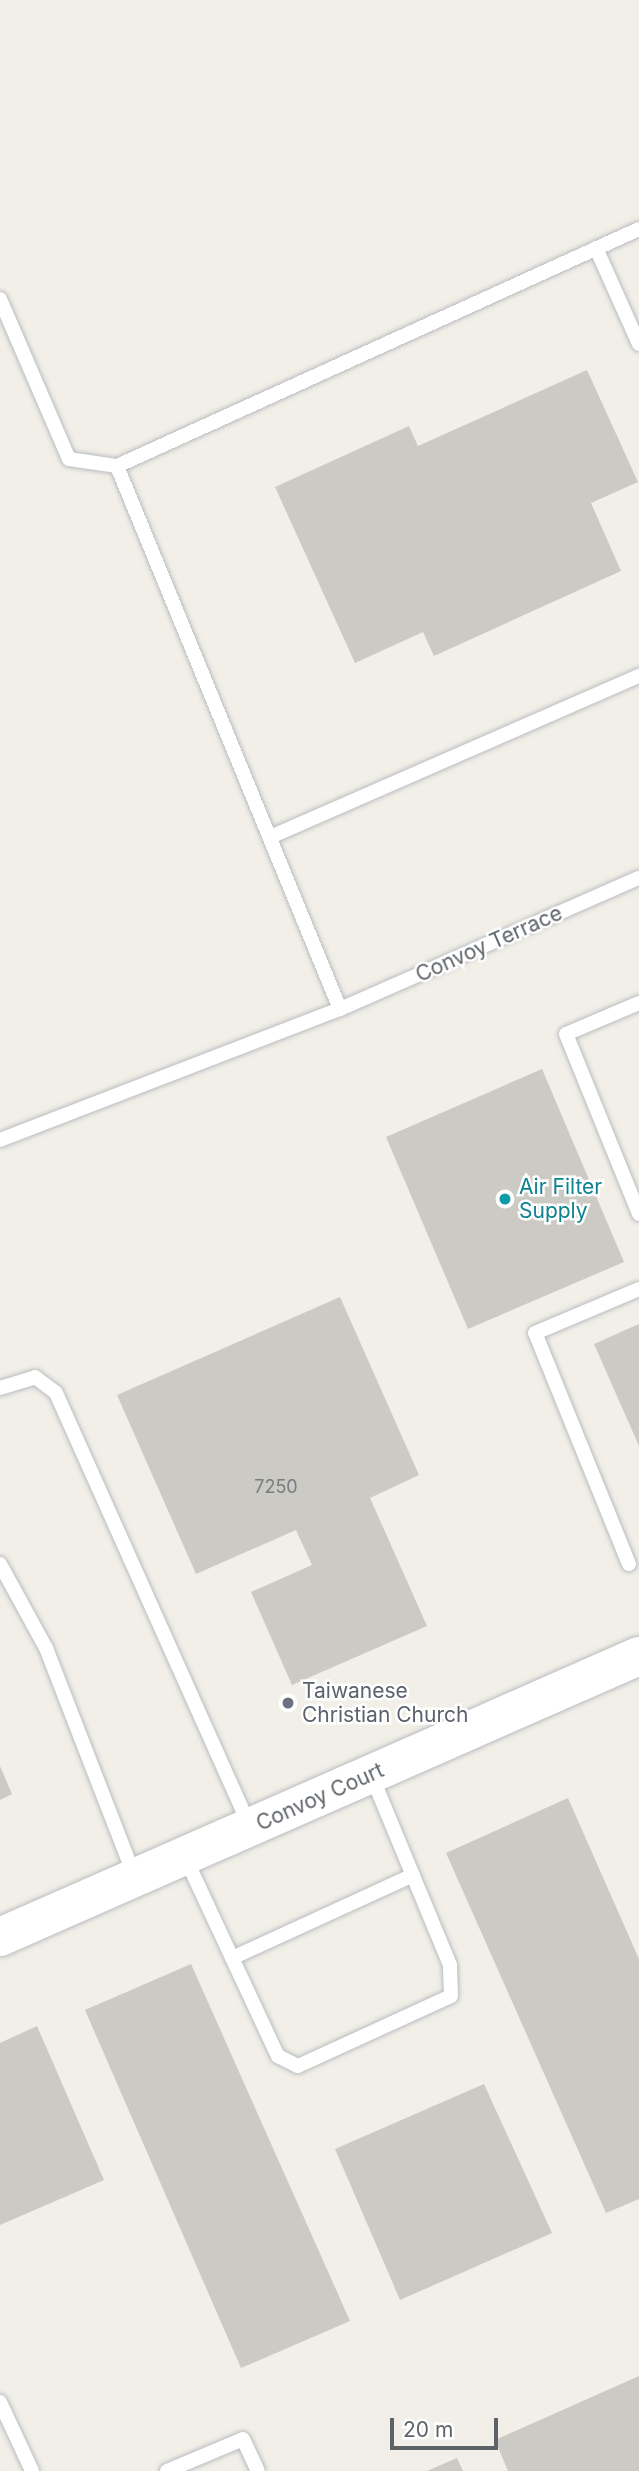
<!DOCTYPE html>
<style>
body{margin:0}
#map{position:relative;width:639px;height:2471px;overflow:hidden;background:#f1efe7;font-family:Inter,sans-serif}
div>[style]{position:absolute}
.building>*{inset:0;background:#cccac4}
.roads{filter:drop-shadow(0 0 2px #b9bdc1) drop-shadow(0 0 2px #b9bdc1)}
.lane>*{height:14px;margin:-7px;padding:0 7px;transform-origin:7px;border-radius:7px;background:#fff}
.secondary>*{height:38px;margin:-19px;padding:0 19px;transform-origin:19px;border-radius:19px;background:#fff}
.dots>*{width:19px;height:19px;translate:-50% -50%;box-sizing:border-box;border:4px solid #fff;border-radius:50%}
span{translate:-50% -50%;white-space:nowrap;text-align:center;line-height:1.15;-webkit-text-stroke:5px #fff;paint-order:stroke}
.number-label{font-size:18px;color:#7a7d7f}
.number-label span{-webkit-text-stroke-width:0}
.street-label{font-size:21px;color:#5e6368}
.culture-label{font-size:21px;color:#0d838f}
.left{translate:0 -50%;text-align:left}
.worship-label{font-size:21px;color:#5b616d}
.scale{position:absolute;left:390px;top:2418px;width:108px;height:32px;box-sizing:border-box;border:4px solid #5e6368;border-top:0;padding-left:9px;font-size:21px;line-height:24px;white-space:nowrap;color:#5e6368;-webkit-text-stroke:5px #fff;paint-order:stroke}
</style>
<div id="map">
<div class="building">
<div style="clip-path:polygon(587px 370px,638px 482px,591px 503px,621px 571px,434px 656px,423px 632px,355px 663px,275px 487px,409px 426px,418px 446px)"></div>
<div style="clip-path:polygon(542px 1069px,624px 1262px,468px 1329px,386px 1137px)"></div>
<div style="clip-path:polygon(340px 1297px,419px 1475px,370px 1498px,427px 1626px,292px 1685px,251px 1592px,312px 1565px,296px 1530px,196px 1574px,117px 1395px)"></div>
<div style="clip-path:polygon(639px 1324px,639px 1446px,594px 1344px)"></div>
<div style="clip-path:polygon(0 1766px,12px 1794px,0 1800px)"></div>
<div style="clip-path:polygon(568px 1798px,639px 1959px,639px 2199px,606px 2213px,446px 1853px)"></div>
<div style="clip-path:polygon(191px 1964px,350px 2321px,241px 2368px,85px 2010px)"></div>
<div style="clip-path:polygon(37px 2026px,104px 2180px,0 2225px,0 2043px)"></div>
<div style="clip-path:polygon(484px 2084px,552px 2233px,400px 2300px,335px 2149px)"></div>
<div style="clip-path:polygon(639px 2376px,639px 2471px,508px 2471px,495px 2440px)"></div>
<div style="clip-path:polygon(457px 2458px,463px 2471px,427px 2471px)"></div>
</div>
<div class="roads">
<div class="lane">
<div style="left:596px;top:248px;width:105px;rotate:65.9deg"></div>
<div style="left:0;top:299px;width:174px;rotate:66.7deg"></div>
<div style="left:69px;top:459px;width:49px;rotate:8.3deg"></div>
<div style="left:270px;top:837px;width:403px;rotate:-23.6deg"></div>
<div style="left:639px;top:1003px;width:79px;rotate:157deg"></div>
<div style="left:566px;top:1034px;width:194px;rotate:67.9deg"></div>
<div style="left:340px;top:1009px;width:587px;rotate:-112.33deg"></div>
<div style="left:117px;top:466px;width:573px;rotate:-24.42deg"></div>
<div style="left:0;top:1140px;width:364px;rotate:-21.1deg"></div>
<div style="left:340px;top:1009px;width:326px;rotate:-23.7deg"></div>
<div style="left:0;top:1388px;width:37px;rotate:-17deg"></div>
<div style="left:35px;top:1377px;width:26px;rotate:37deg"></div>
<div style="left:56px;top:1393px;width:474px;rotate:65.9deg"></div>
<div style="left:0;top:1564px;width:96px;rotate:61.3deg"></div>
<div style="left:46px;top:1648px;width:247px;rotate:68.8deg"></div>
<div style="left:629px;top:1564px;width:249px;rotate:-112.1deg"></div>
<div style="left:535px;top:1333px;width:113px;rotate:-22.9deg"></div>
<div style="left:185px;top:1857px;width:220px;rotate:65deg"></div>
<div style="left:278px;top:2056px;width:22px;rotate:27deg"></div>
<div style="left:298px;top:2066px;width:168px;rotate:-24.6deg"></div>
<div style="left:451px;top:1996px;width:31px;rotate:-92deg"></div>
<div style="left:450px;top:1965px;width:207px;rotate:-112.5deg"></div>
<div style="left:232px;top:1958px;width:199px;rotate:-24.6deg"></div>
<div style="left:0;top:2402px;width:76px;rotate:65.1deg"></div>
<div style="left:167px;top:2471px;width:82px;rotate:-22.8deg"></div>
<div style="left:243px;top:2439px;width:35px;rotate:65deg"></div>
</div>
<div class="secondary">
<div style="left:0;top:1937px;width:698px;rotate:-23.74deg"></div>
</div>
</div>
<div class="dots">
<div style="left:505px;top:1199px;background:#0f9aa8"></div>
<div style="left:288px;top:1703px;background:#6b7280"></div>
</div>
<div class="number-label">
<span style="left:276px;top:1487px">7250</span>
</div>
<div class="street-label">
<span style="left:489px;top:944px;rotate:-24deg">Convoy Terrace</span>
<span style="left:320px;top:1797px;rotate:-24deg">Convoy Court</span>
</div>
<div class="culture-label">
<span class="left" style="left:519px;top:1199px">Air Filter<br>Supply</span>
</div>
<div class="worship-label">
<span class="left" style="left:302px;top:1703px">Taiwanese<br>Christian Church</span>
</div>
<div class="scale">20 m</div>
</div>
